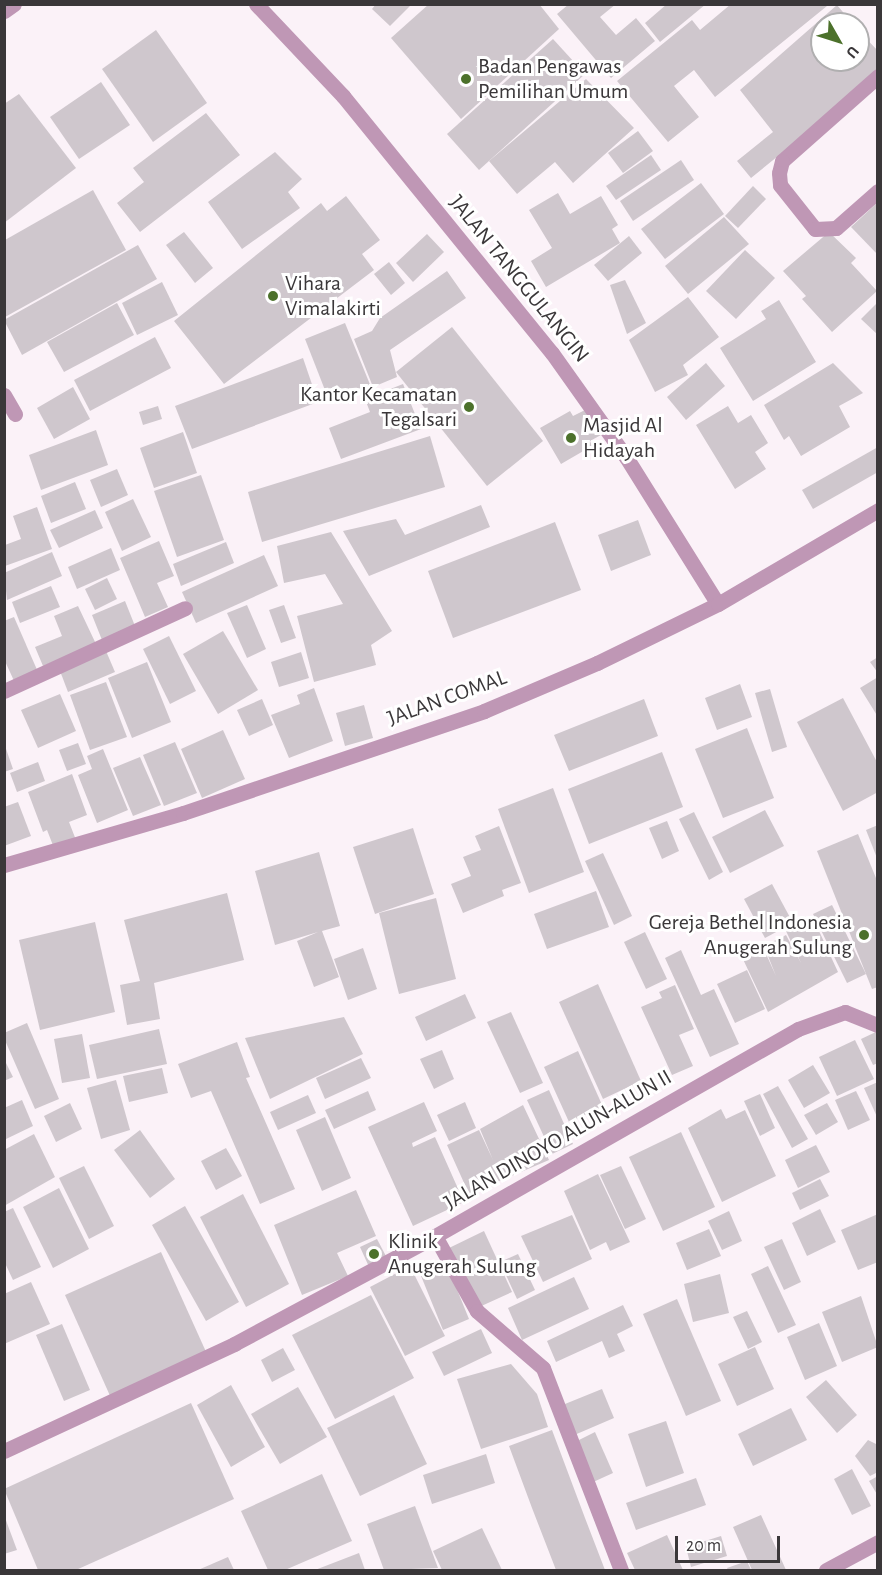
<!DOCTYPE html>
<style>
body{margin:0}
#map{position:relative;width:882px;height:1575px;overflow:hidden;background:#fbf2f8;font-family:"Alegreya Sans",sans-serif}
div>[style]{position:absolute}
.building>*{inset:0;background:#cfc7cd}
.minor>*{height:15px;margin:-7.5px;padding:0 7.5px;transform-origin:7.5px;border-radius:7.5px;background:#bf97b5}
.dots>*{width:16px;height:16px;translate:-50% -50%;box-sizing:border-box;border:3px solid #fff;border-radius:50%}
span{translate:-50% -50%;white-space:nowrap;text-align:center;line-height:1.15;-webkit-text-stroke:6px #fff;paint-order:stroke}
.poi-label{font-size:22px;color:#3a3739}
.left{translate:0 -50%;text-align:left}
.right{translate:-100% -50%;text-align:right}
.street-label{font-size:22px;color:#3a3739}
.frame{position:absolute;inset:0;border:6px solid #3a3739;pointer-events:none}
.north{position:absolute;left:810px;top:12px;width:60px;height:60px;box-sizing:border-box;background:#fff;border:2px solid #b0afb0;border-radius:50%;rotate:129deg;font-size:16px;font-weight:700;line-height:24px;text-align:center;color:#3a3739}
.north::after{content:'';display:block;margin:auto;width:21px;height:27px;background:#4c712b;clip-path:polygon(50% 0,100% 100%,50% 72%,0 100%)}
.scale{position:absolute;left:675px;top:1536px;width:105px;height:27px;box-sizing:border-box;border:3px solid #3a3739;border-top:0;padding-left:8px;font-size:18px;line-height:21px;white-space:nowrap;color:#3a3739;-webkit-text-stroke:4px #fff;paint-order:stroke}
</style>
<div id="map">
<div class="building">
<div style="clip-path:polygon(376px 4px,412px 4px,390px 26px,372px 9px)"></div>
<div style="clip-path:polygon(429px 4px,539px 4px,559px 29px,461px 119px,391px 38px)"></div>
<div style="clip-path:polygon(569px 4px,616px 4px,600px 17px,616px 35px,636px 18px,655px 41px,611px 78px,557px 14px)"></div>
<div style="clip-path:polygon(667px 4px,706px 4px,660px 42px,645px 23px)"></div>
<div style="clip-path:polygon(731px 4px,827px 6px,715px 97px,694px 70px,674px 86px,699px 117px,668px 142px,617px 81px,692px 20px,700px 30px)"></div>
<div style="clip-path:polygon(837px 5px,853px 24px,822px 24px,822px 60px,858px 60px,858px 30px,878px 51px,878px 75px,751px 178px,737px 161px,773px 132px,740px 90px)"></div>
<div style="clip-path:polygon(156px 30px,207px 103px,153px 142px,102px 69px)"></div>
<div style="clip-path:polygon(553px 39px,585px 74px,479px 170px,447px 134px)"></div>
<div style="clip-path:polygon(586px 79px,634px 128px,573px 183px,555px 162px,517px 194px,489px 161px)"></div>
<div style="clip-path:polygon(101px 82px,130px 125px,79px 159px,50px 117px)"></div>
<div style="clip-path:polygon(19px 94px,76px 168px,4px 223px,4px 104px)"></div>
<div style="clip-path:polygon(206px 113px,240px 155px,140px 232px,117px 203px,144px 182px,133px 168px)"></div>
<div style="clip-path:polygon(638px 131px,653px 151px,623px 173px,608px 153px)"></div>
<div style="clip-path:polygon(275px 152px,302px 179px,288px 192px,300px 208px,242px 249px,208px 202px)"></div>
<div style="clip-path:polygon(651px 155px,661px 170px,616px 200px,606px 186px)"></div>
<div style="clip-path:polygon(681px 160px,694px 180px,633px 221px,620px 201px)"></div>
<div style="clip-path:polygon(701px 183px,724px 214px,665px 259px,641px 229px)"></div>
<div style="clip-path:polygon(753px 186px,766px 199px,738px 228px,725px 216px)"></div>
<div style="clip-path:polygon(93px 190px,126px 250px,5px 317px,5px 240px)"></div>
<div style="clip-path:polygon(558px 193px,570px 214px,601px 196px,618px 225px,612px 229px,620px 243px,546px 287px,531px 261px,552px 248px,529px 210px)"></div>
<div style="clip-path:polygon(346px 196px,380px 240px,362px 254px,374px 270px,224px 384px,174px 321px,321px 203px,327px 211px)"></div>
<div style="clip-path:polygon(878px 202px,878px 255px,851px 227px)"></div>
<div style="clip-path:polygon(724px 217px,749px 244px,688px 294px,665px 266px)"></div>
<div style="clip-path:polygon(184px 232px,213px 268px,195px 283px,166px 245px)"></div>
<div style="clip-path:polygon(829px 232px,856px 258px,851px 263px,877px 291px,832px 332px,802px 299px,806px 296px,783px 271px)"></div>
<div style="clip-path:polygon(427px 234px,444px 252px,413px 282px,396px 263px)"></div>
<div style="clip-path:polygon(629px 236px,642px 253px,608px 281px,594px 265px)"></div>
<div style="clip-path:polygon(138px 245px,157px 279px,22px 355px,4px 320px)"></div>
<div style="clip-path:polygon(745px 250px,775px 278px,736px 319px,706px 291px)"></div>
<div style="clip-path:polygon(389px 262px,405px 283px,391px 295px,374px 274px)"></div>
<div style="clip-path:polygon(447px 271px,466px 298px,390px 350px,397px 377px,373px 387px,354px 339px,372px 331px,380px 318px)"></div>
<div style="clip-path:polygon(625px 280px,646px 323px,627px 334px,610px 285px)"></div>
<div style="clip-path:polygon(162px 282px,178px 315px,137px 335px,122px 303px)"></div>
<div style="clip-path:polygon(688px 297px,719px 337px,683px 365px,688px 375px,655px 392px,629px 340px)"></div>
<div style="clip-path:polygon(779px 300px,816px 362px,753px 401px,720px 348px,766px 319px,761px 311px)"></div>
<div style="clip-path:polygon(878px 302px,878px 335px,861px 319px)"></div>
<div style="clip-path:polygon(117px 303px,134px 335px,64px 372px,47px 342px)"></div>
<div style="clip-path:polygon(345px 323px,371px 387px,330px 403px,305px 339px)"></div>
<div style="clip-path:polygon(452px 327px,543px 441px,487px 486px,396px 372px)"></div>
<div style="clip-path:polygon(155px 337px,171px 368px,90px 411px,74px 380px)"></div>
<div style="clip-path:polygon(303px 358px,318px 402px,192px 449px,175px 406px)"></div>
<div style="clip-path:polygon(706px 363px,725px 386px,686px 420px,667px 397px)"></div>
<div style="clip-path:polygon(833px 363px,863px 393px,839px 406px,850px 427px,801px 456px,789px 436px,784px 440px,764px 405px)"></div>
<div style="clip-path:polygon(403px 384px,421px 429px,341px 459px,329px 428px,370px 412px,365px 399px)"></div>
<div style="clip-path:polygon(73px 387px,90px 419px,54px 439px,37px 408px)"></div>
<div style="clip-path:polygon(158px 406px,162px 419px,143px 425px,139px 412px)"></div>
<div style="clip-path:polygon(728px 406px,738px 423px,751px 415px,768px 443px,755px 452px,766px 469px,735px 489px,696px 425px)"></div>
<div style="clip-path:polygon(587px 409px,601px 435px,590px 441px,592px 446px,561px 464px,540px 428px,570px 411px,573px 416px)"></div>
<div style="clip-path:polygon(96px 430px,108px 465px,41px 490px,29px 455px)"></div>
<div style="clip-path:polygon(183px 432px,197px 473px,154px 488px,140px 448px)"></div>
<div style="clip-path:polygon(430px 436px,445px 487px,262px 542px,248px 492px)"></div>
<div style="clip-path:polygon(878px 447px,878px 472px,813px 509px,802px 490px)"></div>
<div style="clip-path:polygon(117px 469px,128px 495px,101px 507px,90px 480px)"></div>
<div style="clip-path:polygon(201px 475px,224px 540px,177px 557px,154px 491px)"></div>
<div style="clip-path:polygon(75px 482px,86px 509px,51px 523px,41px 496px)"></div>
<div style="clip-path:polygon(133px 499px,151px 537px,122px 551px,105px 512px)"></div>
<div style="clip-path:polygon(481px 505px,490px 527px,369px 576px,343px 531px,396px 519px,405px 535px)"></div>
<div style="clip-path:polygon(37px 507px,52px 549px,5px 566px,5px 545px,21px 539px,13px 516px)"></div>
<div style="clip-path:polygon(95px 510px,103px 528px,59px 548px,50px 530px)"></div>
<div style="clip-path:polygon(638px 520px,651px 555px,611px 571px,598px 535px)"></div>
<div style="clip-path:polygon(555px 522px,581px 590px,453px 638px,428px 571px)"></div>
<div style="clip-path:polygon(331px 532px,392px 631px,371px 645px,376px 665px,314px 682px,297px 616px,343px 604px,325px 574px,284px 583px,277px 546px)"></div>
<div style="clip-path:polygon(159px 541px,174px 576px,157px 583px,168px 607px,145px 617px,120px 558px)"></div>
<div style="clip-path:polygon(226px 542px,234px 563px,181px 586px,173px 564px)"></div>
<div style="clip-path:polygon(111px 548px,120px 570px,77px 589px,68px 567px)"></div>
<div style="clip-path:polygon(52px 552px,62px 576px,7px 600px,4px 573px)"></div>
<div style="clip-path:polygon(264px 555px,278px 586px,196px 623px,182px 592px)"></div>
<div style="clip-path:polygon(107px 578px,117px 599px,95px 610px,85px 589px)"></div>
<div style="clip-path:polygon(51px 586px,60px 607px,20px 623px,12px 602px)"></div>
<div style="clip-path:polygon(125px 601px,135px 626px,102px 640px,92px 615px)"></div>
<div style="clip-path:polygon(247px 605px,266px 649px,247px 658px,227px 613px)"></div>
<div style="clip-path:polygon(284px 605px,296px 638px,281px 643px,269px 610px)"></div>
<div style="clip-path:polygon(78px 606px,96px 644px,43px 666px,35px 647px,62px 636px,54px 616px)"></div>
<div style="clip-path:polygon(14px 617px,38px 672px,15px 683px,4px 659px,4px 621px)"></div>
<div style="clip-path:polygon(223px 631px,258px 690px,218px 714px,183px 654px)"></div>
<div style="clip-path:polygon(169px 636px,196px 691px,170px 704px,143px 649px)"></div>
<div style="clip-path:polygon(106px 651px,115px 672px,68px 692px,60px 671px)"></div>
<div style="clip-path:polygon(301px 652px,309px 678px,279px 687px,271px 662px)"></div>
<div style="clip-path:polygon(878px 657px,878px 673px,870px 662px)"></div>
<div style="clip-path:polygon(147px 662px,171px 722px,132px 738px,108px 678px)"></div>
<div style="clip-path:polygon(878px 677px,878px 717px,860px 688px)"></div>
<div style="clip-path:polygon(106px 682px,127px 737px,90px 750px,70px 695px)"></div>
<div style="clip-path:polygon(740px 684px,752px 717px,717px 730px,705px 698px)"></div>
<div style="clip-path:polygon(314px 688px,333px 741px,289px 758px,271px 715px,300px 704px,297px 695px)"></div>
<div style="clip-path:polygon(770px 689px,787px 747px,772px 752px,755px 693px)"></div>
<div style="clip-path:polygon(60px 694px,76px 731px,38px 748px,21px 710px)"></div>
<div style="clip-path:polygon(843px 698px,878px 764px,878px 792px,843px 811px,797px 722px)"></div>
<div style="clip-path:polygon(262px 699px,273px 725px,249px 736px,237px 710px)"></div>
<div style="clip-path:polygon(644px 699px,658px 736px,569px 771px,554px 735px)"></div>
<div style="clip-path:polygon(364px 705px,373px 738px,345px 746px,336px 713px)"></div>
<div style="clip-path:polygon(747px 728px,774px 798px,723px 818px,695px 749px)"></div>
<div style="clip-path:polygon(223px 730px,245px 779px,202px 798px,181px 749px)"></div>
<div style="clip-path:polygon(175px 742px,197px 793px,164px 806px,143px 755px)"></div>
<div style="clip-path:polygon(4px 743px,13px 769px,4px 772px)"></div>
<div style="clip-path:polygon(78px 743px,86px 764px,67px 771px,59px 750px)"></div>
<div style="clip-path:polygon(103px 749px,128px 810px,97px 823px,78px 775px,92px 769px,87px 756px)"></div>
<div style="clip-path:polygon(662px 752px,683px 807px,589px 844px,568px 789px)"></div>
<div style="clip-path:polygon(140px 757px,161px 805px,133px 816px,113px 768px)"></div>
<div style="clip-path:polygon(38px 762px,45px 781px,17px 792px,10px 773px)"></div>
<div style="clip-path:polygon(72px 774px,87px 815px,69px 822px,76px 840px,54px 848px,47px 830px,43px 832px,28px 792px)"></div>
<div style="clip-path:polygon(553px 788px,584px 872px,529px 893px,498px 809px)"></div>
<div style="clip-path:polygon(18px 802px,31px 836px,4px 846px,4px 807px)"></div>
<div style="clip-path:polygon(765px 810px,784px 846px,730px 873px,712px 837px)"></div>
<div style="clip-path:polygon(694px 812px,723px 872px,709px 880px,679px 819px)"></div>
<div style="clip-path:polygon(667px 821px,679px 851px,662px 859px,649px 828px)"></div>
<div style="clip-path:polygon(878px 825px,878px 858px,877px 858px,866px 830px)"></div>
<div style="clip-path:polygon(499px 826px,521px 883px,502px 890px,504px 896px,463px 913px,451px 884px,471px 876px,463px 857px,481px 850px,475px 836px)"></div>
<div style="clip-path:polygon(413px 828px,434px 894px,375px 914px,353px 847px)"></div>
<div style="clip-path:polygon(858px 834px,878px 883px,878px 987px,872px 989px,817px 851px)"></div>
<div style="clip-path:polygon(319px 852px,340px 926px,322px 931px,339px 977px,314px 987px,297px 941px,318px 932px,275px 945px,255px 871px)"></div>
<div style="clip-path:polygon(603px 853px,632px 916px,614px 925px,585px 861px)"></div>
<div style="clip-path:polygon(772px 884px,793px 923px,765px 938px,744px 899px)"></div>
<div style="clip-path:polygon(596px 891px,609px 927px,547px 949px,534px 914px)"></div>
<div style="clip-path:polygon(227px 893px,244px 960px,154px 983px,160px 1019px,127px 1025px,120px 985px,140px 981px,124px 920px)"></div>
<div style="clip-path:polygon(436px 898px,456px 979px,399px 994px,379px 913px)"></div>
<div style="clip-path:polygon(832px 905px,866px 974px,847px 983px,813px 914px)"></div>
<div style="clip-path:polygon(813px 918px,838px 972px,768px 1012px,741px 955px,762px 945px,776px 976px,764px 946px,786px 935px,801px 963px,786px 931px)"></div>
<div style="clip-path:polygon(95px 922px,115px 1012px,40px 1030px,19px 940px)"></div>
<div style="clip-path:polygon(645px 932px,667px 979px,646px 989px,624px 942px)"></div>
<div style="clip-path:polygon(363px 948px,377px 989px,348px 1000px,334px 959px)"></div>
<div style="clip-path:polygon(681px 950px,701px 995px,714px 989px,739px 1044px,710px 1057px,665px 958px)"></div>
<div style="clip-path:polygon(747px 970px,765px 1009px,735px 1023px,717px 984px)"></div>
<div style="clip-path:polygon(598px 984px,641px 1081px,603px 1099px,559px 1002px)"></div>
<div style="clip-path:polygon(675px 985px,694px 1029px,679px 1035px,693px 1066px,672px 1075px,641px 1007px,662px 998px,659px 992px)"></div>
<div style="clip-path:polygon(465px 994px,476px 1018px,426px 1041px,415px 1017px)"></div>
<div style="clip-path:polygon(511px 1012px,543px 1083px,520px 1093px,487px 1022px)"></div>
<div style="clip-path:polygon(344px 1017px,363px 1054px,270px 1099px,245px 1038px)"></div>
<div style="clip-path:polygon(27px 1023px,59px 1099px,35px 1109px,4px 1038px,4px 1033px)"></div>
<div style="clip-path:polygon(159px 1029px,167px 1064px,97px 1079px,89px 1045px)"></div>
<div style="clip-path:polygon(878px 1031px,878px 1063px,873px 1065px,861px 1039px)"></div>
<div style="clip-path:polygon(82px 1034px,90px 1078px,62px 1083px,54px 1039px)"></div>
<div style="clip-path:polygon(855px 1040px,874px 1079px,837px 1096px,819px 1057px)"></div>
<div style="clip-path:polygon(237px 1042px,250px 1077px,246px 1078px,295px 1189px,260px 1204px,211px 1091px,191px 1098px,178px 1064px)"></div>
<div style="clip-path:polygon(442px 1050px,454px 1079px,434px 1089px,420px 1059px)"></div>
<div style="clip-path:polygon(578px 1051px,603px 1107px,569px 1122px,544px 1067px)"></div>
<div style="clip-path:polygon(361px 1058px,371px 1078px,325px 1099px,316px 1078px)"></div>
<div style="clip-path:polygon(4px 1059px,13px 1077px,4px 1081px)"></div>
<div style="clip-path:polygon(813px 1065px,830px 1093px,804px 1108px,788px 1080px)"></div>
<div style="clip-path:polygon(162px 1068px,168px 1093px,129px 1102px,123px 1076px)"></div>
<div style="clip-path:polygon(116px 1080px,130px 1130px,101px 1139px,87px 1088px)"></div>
<div style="clip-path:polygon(878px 1082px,878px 1119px,864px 1088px)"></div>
<div style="clip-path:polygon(778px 1086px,808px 1139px,792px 1148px,763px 1094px)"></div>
<div style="clip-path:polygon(549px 1090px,573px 1144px,552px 1154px,527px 1100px)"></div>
<div style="clip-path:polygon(368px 1091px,376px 1110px,334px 1129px,325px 1110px)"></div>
<div style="clip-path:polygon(856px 1091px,870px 1120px,848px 1130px,835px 1100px)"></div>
<div style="clip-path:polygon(760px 1094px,775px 1128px,760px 1136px,744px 1101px)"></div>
<div style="clip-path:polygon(308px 1095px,316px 1113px,278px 1130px,270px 1112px)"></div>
<div style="clip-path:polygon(22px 1100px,33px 1126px,4px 1140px,4px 1108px)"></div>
<div style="clip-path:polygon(424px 1102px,437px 1131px,412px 1143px,413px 1147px,435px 1137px,464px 1202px,413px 1226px,368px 1127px)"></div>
<div style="clip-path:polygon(465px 1102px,476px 1128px,449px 1141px,437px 1115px)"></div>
<div style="clip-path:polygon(70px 1103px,82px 1129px,56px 1142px,44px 1116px)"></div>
<div style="clip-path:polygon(827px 1103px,838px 1122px,816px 1135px,804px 1115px)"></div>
<div style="clip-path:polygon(523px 1105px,549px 1160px,469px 1194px,447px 1145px,479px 1130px,493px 1160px,480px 1129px)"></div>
<div style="clip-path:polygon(721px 1109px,726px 1119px,745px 1110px,776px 1176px,722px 1202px,688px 1128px)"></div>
<div style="clip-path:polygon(325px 1117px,351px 1178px,322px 1191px,296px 1130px)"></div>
<div style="clip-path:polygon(140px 1130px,175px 1179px,150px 1198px,114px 1150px)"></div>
<div style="clip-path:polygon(681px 1132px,715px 1207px,663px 1231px,629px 1157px)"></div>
<div style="clip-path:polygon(34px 1134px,55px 1177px,4px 1206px,4px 1150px)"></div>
<div style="clip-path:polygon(816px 1145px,830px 1172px,798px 1188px,785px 1160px)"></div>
<div style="clip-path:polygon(226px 1148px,242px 1176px,216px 1190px,201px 1161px)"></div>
<div style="clip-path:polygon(84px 1166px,114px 1226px,89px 1239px,59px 1178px)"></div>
<div style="clip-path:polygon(621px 1166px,646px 1219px,625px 1229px,600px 1175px)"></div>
<div style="clip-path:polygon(598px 1174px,630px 1242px,610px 1251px,606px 1242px,590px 1250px,564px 1191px)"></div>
<div style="clip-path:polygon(820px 1179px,829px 1196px,800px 1210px,792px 1193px)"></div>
<div style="clip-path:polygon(59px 1188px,89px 1249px,53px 1268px,23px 1207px)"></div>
<div style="clip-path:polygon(356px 1190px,376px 1236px,337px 1253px,348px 1276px,302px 1295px,274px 1225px)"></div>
<div style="clip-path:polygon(243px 1194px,289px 1284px,246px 1307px,200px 1217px)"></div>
<div style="clip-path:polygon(185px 1206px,239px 1302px,206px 1321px,152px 1225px)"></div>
<div style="clip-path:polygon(13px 1208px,41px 1267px,13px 1280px,4px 1261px,4px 1212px)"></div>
<div style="clip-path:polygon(820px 1209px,836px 1242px,807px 1256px,792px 1223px)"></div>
<div style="clip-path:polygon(729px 1211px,742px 1241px,722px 1250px,708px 1221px)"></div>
<div style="clip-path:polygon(878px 1214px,878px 1262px,858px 1270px,841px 1230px)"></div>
<div style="clip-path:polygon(572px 1215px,592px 1259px,543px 1282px,521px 1236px)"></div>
<div style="clip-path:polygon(709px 1229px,721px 1256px,687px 1270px,676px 1243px)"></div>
<div style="clip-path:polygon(484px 1231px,512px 1292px,477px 1308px,449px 1248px)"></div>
<div style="clip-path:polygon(377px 1239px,388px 1260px,370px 1269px,360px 1247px)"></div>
<div style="clip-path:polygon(782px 1239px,801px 1282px,784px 1290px,764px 1247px)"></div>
<div style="clip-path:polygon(161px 1252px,207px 1354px,111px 1398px,65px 1295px)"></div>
<div style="clip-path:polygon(518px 1254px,535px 1290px,517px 1299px,500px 1262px)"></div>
<div style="clip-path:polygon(445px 1260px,469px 1319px,443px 1330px,419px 1271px)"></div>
<div style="clip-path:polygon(410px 1266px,445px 1336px,405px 1356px,370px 1287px)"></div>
<div style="clip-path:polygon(768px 1266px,796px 1325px,778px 1333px,751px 1274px)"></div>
<div style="clip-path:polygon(720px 1274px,729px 1313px,693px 1322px,684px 1284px)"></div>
<div style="clip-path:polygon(574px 1277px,589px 1309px,522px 1340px,508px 1308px)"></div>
<div style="clip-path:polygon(31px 1282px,50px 1324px,4px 1344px,4px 1294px)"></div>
<div style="clip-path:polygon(371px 1295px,414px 1378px,335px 1419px,292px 1335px)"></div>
<div style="clip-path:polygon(861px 1296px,878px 1347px,842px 1362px,822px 1312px)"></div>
<div style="clip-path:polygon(677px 1299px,721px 1401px,686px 1416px,643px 1314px)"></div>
<div style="clip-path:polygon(623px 1305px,633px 1326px,617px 1334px,625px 1351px,609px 1358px,602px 1341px,556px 1362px,547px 1341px)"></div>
<div style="clip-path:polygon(747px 1311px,762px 1342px,748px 1349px,733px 1317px)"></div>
<div style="clip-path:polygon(819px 1323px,837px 1366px,805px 1380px,787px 1337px)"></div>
<div style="clip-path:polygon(62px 1324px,90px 1390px,64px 1401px,36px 1335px)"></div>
<div style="clip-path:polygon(481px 1329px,492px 1353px,444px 1376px,432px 1352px)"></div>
<div style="clip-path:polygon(755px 1347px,774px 1389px,737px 1406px,718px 1364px)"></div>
<div style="clip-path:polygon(283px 1348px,295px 1370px,272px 1382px,261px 1360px)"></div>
<div style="clip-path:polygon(511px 1364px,537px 1394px,548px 1427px,481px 1449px,457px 1379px)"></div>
<div style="clip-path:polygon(826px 1380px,857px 1415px,837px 1433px,806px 1397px)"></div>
<div style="clip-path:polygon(231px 1385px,265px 1447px,231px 1467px,197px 1405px)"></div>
<div style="clip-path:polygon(298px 1387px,327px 1437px,280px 1464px,251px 1414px)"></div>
<div style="clip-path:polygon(602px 1389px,614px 1418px,572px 1436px,560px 1406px)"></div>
<div style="clip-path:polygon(394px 1395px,427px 1464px,360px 1496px,327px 1428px)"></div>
<div style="clip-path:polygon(191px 1403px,234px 1499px,76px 1570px,38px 1570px,4px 1489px)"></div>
<div style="clip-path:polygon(791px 1408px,807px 1440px,753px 1466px,738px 1434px)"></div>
<div style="clip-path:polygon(666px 1421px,684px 1473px,646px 1487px,628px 1434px)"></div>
<div style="clip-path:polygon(552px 1430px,585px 1518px,605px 1570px,556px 1570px,532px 1508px,509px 1446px)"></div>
<div style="clip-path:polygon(595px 1432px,613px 1473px,591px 1483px,573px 1443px)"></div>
<div style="clip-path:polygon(868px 1440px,878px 1445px,878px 1472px,870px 1476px,855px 1456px)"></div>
<div style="clip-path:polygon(486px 1454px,495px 1483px,432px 1504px,423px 1475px)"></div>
<div style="clip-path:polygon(852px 1469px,871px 1506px,852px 1515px,834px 1479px)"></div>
<div style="clip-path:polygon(322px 1474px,352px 1541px,285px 1570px,268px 1570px,241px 1511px)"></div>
<div style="clip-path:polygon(878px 1476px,878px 1496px,869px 1481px)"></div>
<div style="clip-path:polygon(696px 1478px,706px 1505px,636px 1530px,626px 1503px)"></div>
<div style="clip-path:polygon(415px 1506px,438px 1568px,384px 1570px,367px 1524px)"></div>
<div style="clip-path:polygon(4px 1515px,17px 1550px,4px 1554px)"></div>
<div style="clip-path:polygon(761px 1515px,786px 1570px,752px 1570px,733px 1527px)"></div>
<div style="clip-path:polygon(482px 1528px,502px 1570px,442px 1570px,433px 1551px)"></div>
<div style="clip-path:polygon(667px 1535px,683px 1570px,635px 1570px,627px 1553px)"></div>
<div style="clip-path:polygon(721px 1536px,727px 1556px,691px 1567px,686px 1547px)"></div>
<div style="clip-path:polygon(359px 1553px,365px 1570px,315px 1570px)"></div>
<div style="clip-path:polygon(228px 1557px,234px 1570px,198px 1570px)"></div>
<div style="clip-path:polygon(747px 1561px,751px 1570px,728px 1570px,727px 1568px)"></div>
</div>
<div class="minor">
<div style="left:256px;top:4px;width:127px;rotate:46.6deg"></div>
<div style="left:343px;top:96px;width:331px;rotate:50.9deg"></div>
<div style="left:552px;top:353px;width:128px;rotate:54.6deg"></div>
<div style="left:626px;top:457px;width:173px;rotate:58deg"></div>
<div style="left:4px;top:11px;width:12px;rotate:-35deg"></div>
<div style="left:878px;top:76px;width:128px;rotate:138.5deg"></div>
<div style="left:782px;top:161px;width:12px;rotate:104deg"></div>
<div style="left:779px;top:173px;width:12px;rotate:85deg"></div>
<div style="left:780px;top:185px;width:56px;rotate:51.5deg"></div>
<div style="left:815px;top:229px;width:21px;rotate:-3deg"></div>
<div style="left:836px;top:228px;width:56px;rotate:-41.4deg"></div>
<div style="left:4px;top:395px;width:22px;rotate:60deg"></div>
<div style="left:4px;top:691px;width:199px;rotate:-24.6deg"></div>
<div style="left:4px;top:865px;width:186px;rotate:-16.2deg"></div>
<div style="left:183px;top:813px;width:318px;rotate:-18.7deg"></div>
<div style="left:484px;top:711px;width:123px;rotate:-23deg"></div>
<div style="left:597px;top:663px;width:135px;rotate:-26deg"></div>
<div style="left:718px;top:604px;width:186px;rotate:-30.4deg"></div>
<div style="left:435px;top:1236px;width:86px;rotate:60.8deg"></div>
<div style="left:477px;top:1311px;width:87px;rotate:40.8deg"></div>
<div style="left:543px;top:1368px;width:217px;rotate:68.9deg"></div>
<div style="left:4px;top:1451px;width:254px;rotate:-24.9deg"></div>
<div style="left:234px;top:1344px;width:228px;rotate:-28.2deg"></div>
<div style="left:435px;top:1236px;width:418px;rotate:-29.7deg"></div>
<div style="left:798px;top:1029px;width:50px;rotate:-19.9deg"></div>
<div style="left:845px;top:1012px;width:35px;rotate:22deg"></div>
<div style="left:826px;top:1570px;width:59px;rotate:-28.3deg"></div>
</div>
<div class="dots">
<div style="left:466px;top:79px;background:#4c712b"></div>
<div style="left:273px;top:296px;background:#4c712b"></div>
<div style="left:469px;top:407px;background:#4c712b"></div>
<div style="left:571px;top:438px;background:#4c712b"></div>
<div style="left:864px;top:935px;background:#4c712b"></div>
<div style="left:374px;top:1254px;background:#4c712b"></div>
</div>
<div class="poi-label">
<span class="left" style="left:478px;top:79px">Badan Pengawas<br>Pemilihan Umum</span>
<span class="left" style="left:285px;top:296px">Vihara<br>Vimalakirti</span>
<span class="right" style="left:457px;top:407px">Kantor Kecamatan<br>Tegalsari</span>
<span class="left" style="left:583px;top:438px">Masjid Al<br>Hidayah</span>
<span class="right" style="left:852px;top:935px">Gereja Bethel Indonesia<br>Anugerah Sulung</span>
<span class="left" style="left:388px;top:1254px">Klinik<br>Anugerah Sulung</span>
</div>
<div class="street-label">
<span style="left:519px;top:279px;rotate:51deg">JALAN TANGGULANGIN</span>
<span style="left:447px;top:698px;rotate:-20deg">JALAN COMAL</span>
<span style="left:558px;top:1140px;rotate:-30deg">JALAN DINOYO ALUN-ALUN II</span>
</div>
<div class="frame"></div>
<div class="north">U</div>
<div class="scale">20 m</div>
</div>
